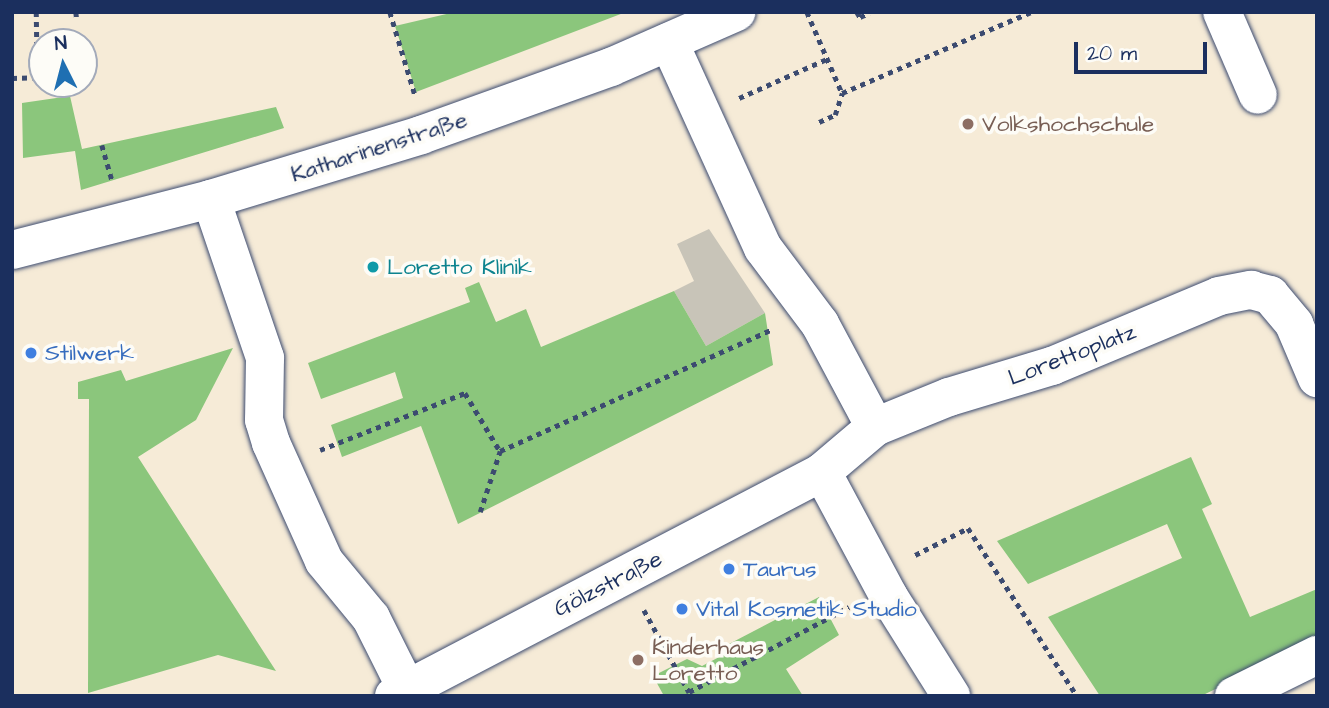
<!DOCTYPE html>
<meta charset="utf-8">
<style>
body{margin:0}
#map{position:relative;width:1329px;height:708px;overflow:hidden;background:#f6ebd7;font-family:"Architects Daughter",sans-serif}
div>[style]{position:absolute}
.industrial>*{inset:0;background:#c8c4b8}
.green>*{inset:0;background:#8bc67c}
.path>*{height:4.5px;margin-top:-2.25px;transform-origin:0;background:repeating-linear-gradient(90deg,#3c4b70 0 5px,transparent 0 10px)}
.roads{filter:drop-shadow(0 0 2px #3c4b70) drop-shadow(0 0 2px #3c4b70)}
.minor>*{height:38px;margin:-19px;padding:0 19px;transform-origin:19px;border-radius:19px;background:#fff}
.dots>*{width:19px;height:19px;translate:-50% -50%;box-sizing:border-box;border:4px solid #fdfcf7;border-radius:50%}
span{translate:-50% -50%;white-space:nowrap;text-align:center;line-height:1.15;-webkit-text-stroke:7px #fdfcf7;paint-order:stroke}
.education-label{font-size:23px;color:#785e54}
.left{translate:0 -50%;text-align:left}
.street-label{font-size:23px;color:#1b2f5e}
.culture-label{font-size:23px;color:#0d838f}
.shop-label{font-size:23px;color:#366cbe}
.frame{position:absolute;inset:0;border:14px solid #1b2f5e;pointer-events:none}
.north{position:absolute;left:28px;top:28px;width:70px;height:70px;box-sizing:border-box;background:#fdfcf7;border:2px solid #a3aaba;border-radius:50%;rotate:354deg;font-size:19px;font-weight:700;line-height:28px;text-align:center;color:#1b2f5e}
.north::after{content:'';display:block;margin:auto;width:24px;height:32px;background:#1f6fb2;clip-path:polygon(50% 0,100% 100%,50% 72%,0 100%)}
.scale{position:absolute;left:1074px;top:42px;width:133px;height:32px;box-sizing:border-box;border:4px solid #1b2f5e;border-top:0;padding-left:9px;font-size:21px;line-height:24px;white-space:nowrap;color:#1b2f5e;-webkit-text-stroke:5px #fdfcf7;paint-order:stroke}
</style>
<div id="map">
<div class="industrial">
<div style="clip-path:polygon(709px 229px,765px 313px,706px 346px,674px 291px,694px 281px,677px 244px)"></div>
</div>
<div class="green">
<div style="clip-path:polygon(455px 12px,626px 12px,416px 92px,395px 26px)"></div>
<div style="clip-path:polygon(70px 96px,82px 149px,276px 107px,284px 128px,81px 190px,75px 151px,23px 158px,22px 103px)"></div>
<div style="clip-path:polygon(479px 282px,496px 322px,526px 309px,541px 347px,674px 291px,706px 346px,765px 313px,773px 365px,458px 524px,421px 426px,342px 457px,331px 425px,403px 398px,395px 372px,321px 399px,308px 363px,470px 302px,465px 288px)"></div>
<div style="clip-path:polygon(233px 348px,196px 420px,138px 457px,276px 671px,218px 655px,88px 693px,89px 399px,78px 399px,78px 382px,121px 370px,126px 381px)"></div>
<div style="clip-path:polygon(1191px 457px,1212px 504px,1202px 509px,1250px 617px,1317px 589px,1317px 640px,1201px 696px,1100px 696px,1048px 617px,1182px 558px,1167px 524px,1028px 584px,997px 541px)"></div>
<div style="clip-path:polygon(819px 597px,839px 635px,786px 669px,803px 696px,664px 696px,653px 676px,687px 659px,702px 666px,725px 654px,729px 644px)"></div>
</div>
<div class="path">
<div style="left:76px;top:12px;width:8px;rotate:83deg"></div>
<div style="left:390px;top:12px;width:87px;rotate:73.2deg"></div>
<div style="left:807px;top:12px;width:88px;rotate:66.6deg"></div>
<div style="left:842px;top:93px;width:206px;rotate:-23.2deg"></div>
<div style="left:857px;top:12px;width:6px;rotate:59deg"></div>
<div style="left:860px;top:17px;width:10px;rotate:-24deg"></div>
<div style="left:12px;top:78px;width:25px;rotate:-2deg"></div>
<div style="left:37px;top:77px;width:65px;rotate:-90.9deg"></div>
<div style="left:739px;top:98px;width:96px;rotate:-23.9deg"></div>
<div style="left:819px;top:122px;width:17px;rotate:-24deg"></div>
<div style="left:835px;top:115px;width:23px;rotate:-72deg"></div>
<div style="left:102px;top:145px;width:37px;rotate:74deg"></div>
<div style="left:320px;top:450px;width:156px;rotate:-21.5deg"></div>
<div style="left:465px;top:393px;width:68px;rotate:58.9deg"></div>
<div style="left:500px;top:451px;width:297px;rotate:-24.1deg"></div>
<div style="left:480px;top:512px;width:64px;rotate:-71.8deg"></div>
<div style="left:915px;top:555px;width:59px;rotate:-27deg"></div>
<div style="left:968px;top:528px;width:200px;rotate:57deg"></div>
<div style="left:644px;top:610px;width:94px;rotate:61.2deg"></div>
<div style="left:689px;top:692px;width:181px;rotate:-28deg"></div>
</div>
<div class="roads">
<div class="minor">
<div style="left:1222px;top:12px;width:90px;rotate:66.6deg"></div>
<div style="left:669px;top:42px;width:226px;rotate:65.5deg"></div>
<div style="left:763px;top:248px;width:95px;rotate:53.1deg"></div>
<div style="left:820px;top:324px;width:117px;rotate:61.9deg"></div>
<div style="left:211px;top:199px;width:168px;rotate:71.2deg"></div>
<div style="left:265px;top:358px;width:62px;rotate:90.9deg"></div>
<div style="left:264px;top:420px;width:24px;rotate:73deg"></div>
<div style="left:271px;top:443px;width:129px;rotate:65.8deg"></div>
<div style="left:324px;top:561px;width:74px;rotate:50.5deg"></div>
<div style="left:371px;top:618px;width:87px;rotate:63.4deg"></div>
<div style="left:12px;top:250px;width:205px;rotate:-14.4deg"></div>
<div style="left:211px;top:199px;width:220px;rotate:-16.9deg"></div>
<div style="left:421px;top:135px;width:202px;rotate:-19.7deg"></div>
<div style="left:611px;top:67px;width:137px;rotate:-23.7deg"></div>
<div style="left:822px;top:472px;width:142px;rotate:61.8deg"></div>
<div style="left:889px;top:597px;width:117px;rotate:57.9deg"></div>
<div style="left:394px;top:696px;width:483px;rotate:-27.6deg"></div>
<div style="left:822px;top:472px;width:70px;rotate:-40.3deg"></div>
<div style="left:875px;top:427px;width:80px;rotate:-22.1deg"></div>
<div style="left:949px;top:397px;width:108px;rotate:-16.8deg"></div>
<div style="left:1052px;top:366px;width:181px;rotate:-22.7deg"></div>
<div style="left:1219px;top:296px;width:33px;rotate:-11deg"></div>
<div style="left:1251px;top:290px;width:20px;rotate:15deg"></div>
<div style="left:1270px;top:295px;width:38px;rotate:50deg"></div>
<div style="left:1294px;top:324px;width:59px;rotate:66.9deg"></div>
<div style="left:1234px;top:696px;width:93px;rotate:-26.3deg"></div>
</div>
</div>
<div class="dots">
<div style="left:968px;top:124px;background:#8d6e63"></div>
<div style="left:373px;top:267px;background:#0f9aa8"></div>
<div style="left:31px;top:353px;background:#3f7fe0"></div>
<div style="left:729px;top:569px;background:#3f7fe0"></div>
<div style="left:682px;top:609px;background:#3f7fe0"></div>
<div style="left:638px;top:660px;background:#8d6e63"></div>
</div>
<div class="education-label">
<span class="left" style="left:982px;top:124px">Volkshochschule</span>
<span class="left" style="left:652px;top:660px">Kinderhaus<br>Loretto</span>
</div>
<div class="street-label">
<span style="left:379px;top:147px;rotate:-18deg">Katharinenstraße</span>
<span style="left:1072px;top:355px;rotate:-21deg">Lorettoplatz</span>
<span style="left:608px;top:584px;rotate:-27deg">Gölzstraße</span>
</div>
<div class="culture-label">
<span class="left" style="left:387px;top:267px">Loretto Klinik</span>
</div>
<div class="shop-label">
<span class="left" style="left:45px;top:353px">Stilwerk</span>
<span class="left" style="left:743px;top:569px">Taurus</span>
<span class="left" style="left:696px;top:609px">Vital Kosmetik Studio</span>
</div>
<div class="frame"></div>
<div class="north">N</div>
<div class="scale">20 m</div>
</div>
